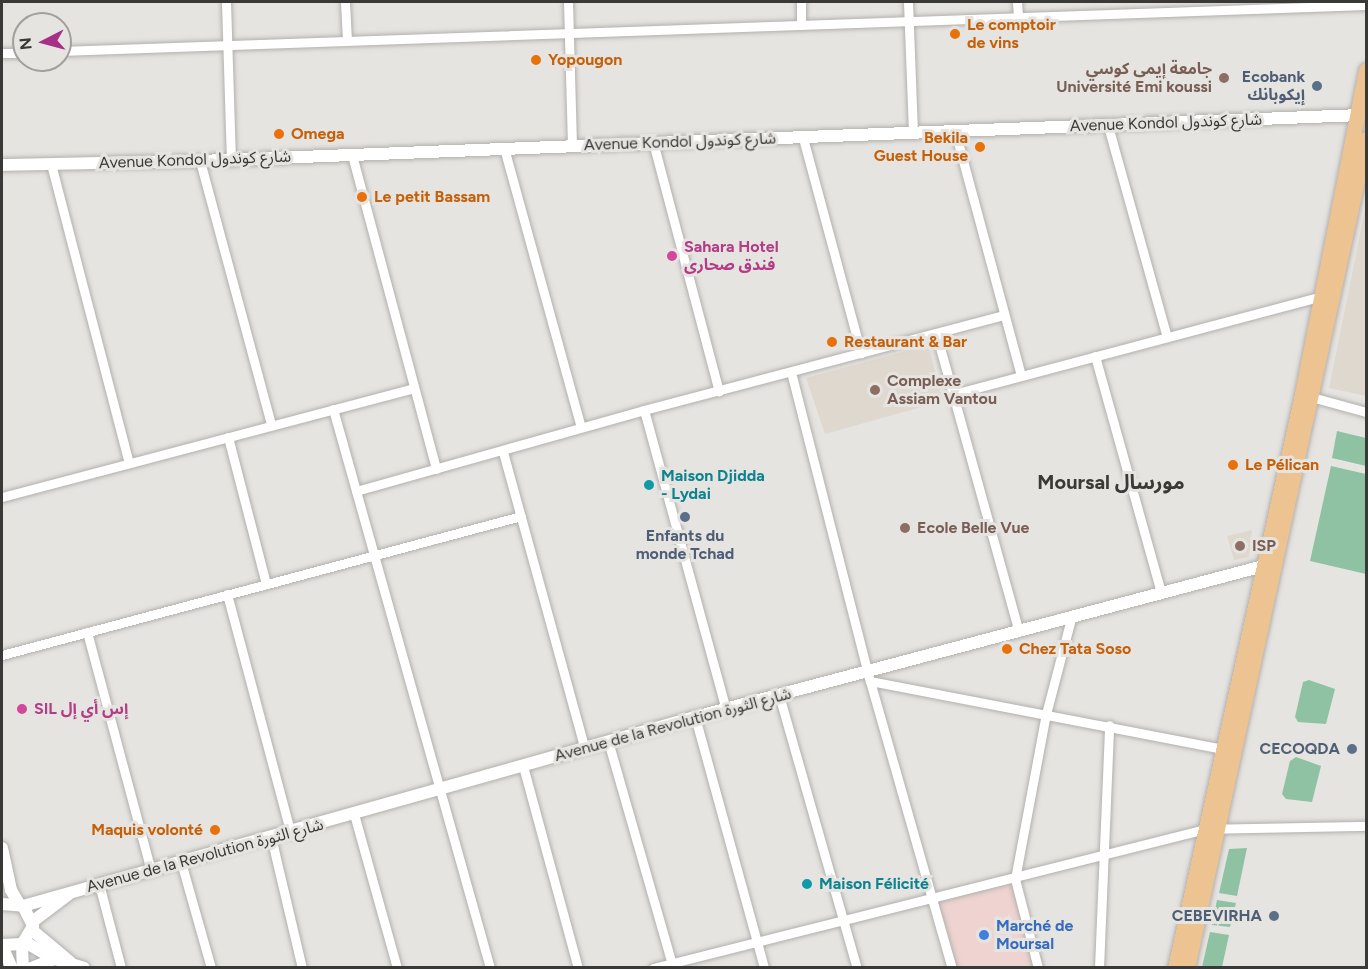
<!DOCTYPE html>
<meta charset="utf-8">
<style>
body{margin:0}
#map{position:relative;width:1368px;height:969px;overflow:hidden;background:#e6e4e1;font-family:Figtree,"Noto Sans Arabic",sans-serif}
div>[style]{position:absolute}
.commercial>*{inset:0;background:#eed3d0}
.built>*{inset:0;background:#ded8cf}
.green>*{inset:0;background:#8fc2a3}
.roads{filter:drop-shadow(0 0 2px #b2b0ad) drop-shadow(0 0 2px #b2b0ad)}
.minor>*{height:9px;margin:-4.5px;padding:0 4.5px;transform-origin:4.5px;border-radius:4.5px;background:#fff}
.tertiary>*{height:12px;margin:-6px;padding:0 6px;transform-origin:6px;border-radius:6px;background:#fff}
.primary>*{height:15px;margin:-7.5px;padding:0 7.5px;transform-origin:7.5px;border-radius:7.5px;background:#eec392}
.dots>*{width:16px;height:16px;translate:-50% -50%;box-sizing:border-box;border:3px solid #e6e4e1;border-radius:50%}
span{translate:-50% -50%;white-space:nowrap;text-align:center;line-height:1.15;-webkit-text-stroke:6px #e6e4e1;paint-order:stroke}
.food-label{font-size:16px;color:#c56008;font-weight:700}
.left{translate:0 -50%;text-align:left}
.right{translate:-100% -50%;text-align:right}
.education-label{font-size:16px;color:#785e54;font-weight:700}
.service-label{font-size:16px;color:#4e5e75;font-weight:700}
.street-label{font-size:16px;color:#393937}
.hotel-label{font-size:16px;color:#b23c85;font-weight:700}
.culture-label{font-size:16px;color:#0d838f;font-weight:700}
.shop-label{font-size:16px;color:#366cbe;font-weight:700}
.quarter-label{font-size:20px;color:#393937;font-weight:700}
.frame{position:absolute;inset:0;border:3px solid #393937;pointer-events:none}
.north{position:absolute;left:12px;top:12px;width:60px;height:60px;box-sizing:border-box;background:#e6e4e1;border:2px solid #a1a09d;border-radius:50%;rotate:264deg;font-size:16px;font-weight:700;line-height:24px;text-align:center;color:#393937}
.north::after{content:'';display:block;margin:auto;width:21px;height:27px;background:#a63088;clip-path:polygon(50% 0,100% 100%,50% 72%,0 100%)}
</style>
<div id="map">
<div class="commercial">
<div style="clip-path:polygon(1016px 884px,1039px 967px,948px 967px,930px 902px)"></div>
</div>
<div class="built">
<div style="clip-path:polygon(1366px 205px,1366px 396px,1329px 388px)"></div>
<div style="clip-path:polygon(928px 345px,943px 401px,825px 434px,806px 378px)"></div>
<div style="clip-path:polygon(1252px 530px,1249px 557px,1234px 560px,1227px 536px)"></div>
</div>
<div class="green">
<div style="clip-path:polygon(1337px 431px,1366px 438px,1366px 466px,1332px 458px)"></div>
<div style="clip-path:polygon(1331px 466px,1366px 474px,1366px 574px,1310px 561px)"></div>
<div style="clip-path:polygon(1309px 680px,1335px 689px,1326px 724px,1298px 722px,1295px 717px,1303px 682px)"></div>
<div style="clip-path:polygon(1296px 757px,1321px 766px,1312px 802px,1286px 799px,1282px 794px,1290px 761px)"></div>
<div style="clip-path:polygon(1247px 848px,1237px 896px,1219px 893px,1229px 849px)"></div>
<div style="clip-path:polygon(1217px 900px,1236px 903px,1230px 927px,1212px 925px)"></div>
<div style="clip-path:polygon(1210px 932px,1229px 935px,1222px 967px,1202px 967px)"></div>
</div>
<div class="roads">
<div class="minor">
<div style="left:226px;top:2px;width:158px;rotate:88.2deg"></div>
<div style="left:345px;top:2px;width:39px;rotate:87deg"></div>
<div style="left:568px;top:2px;width:144px;rotate:88.4deg"></div>
<div style="left:801px;top:2px;width:23px;rotate:90deg"></div>
<div style="left:908px;top:2px;width:130px;rotate:87.8deg"></div>
<div style="left:1017px;top:2px;width:16px;rotate:86deg"></div>
<div style="left:60px;top:51px;width:1307px;rotate:-2.02deg"></div>
<div style="left:2px;top:53px;width:22px"></div>
<div style="left:1108px;top:126px;width:219px;rotate:74.4deg"></div>
<div style="left:955px;top:131px;width:253px;rotate:74.9deg"></div>
<div style="left:803px;top:138px;width:223px;rotate:74.9deg"></div>
<div style="left:653px;top:142px;width:258px;rotate:75.2deg"></div>
<div style="left:504px;top:148px;width:289px;rotate:74.6deg"></div>
<div style="left:352px;top:155px;width:325px;rotate:75deg"></div>
<div style="left:200px;top:161px;width:272px;rotate:74.9deg"></div>
<div style="left:51px;top:164px;width:309px;rotate:75.4deg"></div>
<div style="left:936px;top:333px;width:310px;rotate:74.5deg"></div>
<div style="left:1095px;top:356px;width:246px;rotate:74.4deg"></div>
<div style="left:791px;top:372px;width:319px;rotate:75.7deg"></div>
<div style="left:870px;top:681px;width:298px;rotate:74.1deg"></div>
<div style="left:954px;top:394px;width:381px;rotate:-14.9deg"></div>
<div style="left:1308px;top:396px;width:60px;rotate:15.4deg"></div>
<div style="left:333px;top:409px;width:581px;rotate:74.31deg"></div>
<div style="left:644px;top:410px;width:310px;rotate:74.7deg"></div>
<div style="left:228px;top:437px;width:152px;rotate:75.5deg"></div>
<div style="left:503px;top:452px;width:308px;rotate:74.6deg"></div>
<div style="left:356px;top:491px;width:299px;rotate:-15.7deg"></div>
<div style="left:644px;top:410px;width:371px;rotate:-14.8deg"></div>
<div style="left:2px;top:497px;width:426px;rotate:-14.8deg"></div>
<div style="left:227px;top:594px;width:248px;rotate:75.1deg"></div>
<div style="left:87px;top:632px;width:247px;rotate:75deg"></div>
<div style="left:2px;top:655px;width:537px;rotate:-14.99deg"></div>
<div style="left:870px;top:681px;width:359px;rotate:10.9deg"></div>
<div style="left:779px;top:695px;width:284px;rotate:74.1deg"></div>
<div style="left:695px;top:717px;width:260px;rotate:74.6deg"></div>
<div style="left:608px;top:741px;width:235px;rotate:74deg"></div>
<div style="left:523px;top:766px;width:209px;rotate:74.8deg"></div>
<div style="left:354px;top:814px;width:160px;rotate:74.4deg"></div>
<div style="left:271px;top:837px;width:135px;rotate:76.7deg"></div>
<div style="left:181px;top:862px;width:110px;rotate:74.2deg"></div>
<div style="left:99px;top:884px;width:87px;rotate:75.3deg"></div>
<div style="left:653px;top:968px;width:569px;rotate:-14.13deg"></div>
<div style="left:1205px;top:829px;width:161px;rotate:-1.1deg"></div>
<div style="left:1038px;top:968px;width:92px;rotate:-104.5deg"></div>
<div style="left:1015px;top:879px;width:168px;rotate:-79.4deg"></div>
<div style="left:1046px;top:714px;width:98px;rotate:-75.3deg"></div>
<div style="left:1099px;top:968px;width:243px;rotate:-87.6deg"></div>
</div>
<div class="tertiary">
<div style="left:2px;top:165px;width:198px;rotate:-1.2deg"></div>
<div style="left:200px;top:161px;width:1160px;rotate:-2.27deg"></div>
<div style="left:2px;top:848px;width:43px;rotate:77.9deg"></div>
<div style="left:11px;top:890px;width:16px;rotate:60deg"></div>
<div style="left:2px;top:904px;width:21px;rotate:5deg"></div>
<div style="left:23px;top:906px;width:22px;rotate:63deg"></div>
<div style="left:33px;top:926px;width:21px;rotate:121deg"></div>
<div style="left:22px;top:944px;width:20px;rotate:177deg"></div>
<div style="left:23px;top:906px;width:698px;rotate:-15.71deg"></div>
<div style="left:695px;top:717px;width:596px;rotate:-14.88deg"></div>
<div style="left:32px;top:922px;width:46px;rotate:-37.1deg"></div>
<div style="left:32px;top:930px;width:50px;rotate:40.1deg"></div>
<div style="left:25px;top:942px;width:34px;rotate:30deg"></div>
<div style="left:55px;top:959px;width:30px;rotate:17deg"></div>
<div style="left:22px;top:944px;width:24px;rotate:88deg"></div>
<div style="left:2px;top:946px;width:24px;rotate:66deg"></div>
<div style="left:31px;top:968px;width:26px;rotate:-21deg"></div>
</div>
<div class="primary">
<div style="left:1175px;top:968px;width:588px;rotate:-77.52deg"></div>
<div style="left:1302px;top:394px;width:330px;rotate:-78.8deg"></div>
<div style="left:1187px;top:968px;width:848px;rotate:-77.82deg"></div>
</div>
</div>
<div class="dots">
<div style="left:955px;top:34px;background:#e8710a"></div>
<div style="left:536px;top:60px;background:#e8710a"></div>
<div style="left:1224px;top:78px;background:#8d6e63"></div>
<div style="left:1317px;top:86px;background:#5c6f8a"></div>
<div style="left:279px;top:134px;background:#e8710a"></div>
<div style="left:980px;top:147px;background:#e8710a"></div>
<div style="left:362px;top:197px;background:#e8710a"></div>
<div style="left:672px;top:256px;background:#d1479c"></div>
<div style="left:832px;top:342px;background:#e8710a"></div>
<div style="left:875px;top:390px;background:#8d6e63"></div>
<div style="left:1233px;top:465px;background:#e8710a"></div>
<div style="left:649px;top:485px;background:#0f9aa8"></div>
<div style="left:685px;top:517px;background:#5c6f8a"></div>
<div style="left:905px;top:528px;background:#8d6e63"></div>
<div style="left:1240px;top:546px;background:#8d6e63"></div>
<div style="left:1007px;top:649px;background:#e8710a"></div>
<div style="left:22px;top:709px;background:#d1479c"></div>
<div style="left:1352px;top:749px;background:#5c6f8a"></div>
<div style="left:215px;top:830px;background:#e8710a"></div>
<div style="left:807px;top:884px;background:#0f9aa8"></div>
<div style="left:1274px;top:916px;background:#5c6f8a"></div>
<div style="left:984px;top:935px;background:#3f7fe0"></div>
</div>
<div class="food-label">
<span class="left" style="left:967px;top:34px">Le comptoir<br>de vins</span>
<span class="left" style="left:548px;top:60px">Yopougon</span>
<span class="left" style="left:291px;top:134px">Omega</span>
<span class="right" style="left:968px;top:147px">Bekila<br>Guest House</span>
<span class="left" style="left:374px;top:197px">Le petit Bassam</span>
<span class="left" style="left:844px;top:342px">Restaurant &amp; Bar</span>
<span class="left" style="left:1245px;top:465px">Le Pélican</span>
<span class="left" style="left:1019px;top:649px">Chez Tata Soso</span>
<span class="right" style="left:203px;top:830px">Maquis volonté</span>
</div>
<div class="education-label">
<span class="right" style="left:1212px;top:78px">جامعة إيمي كوسي<br>Université Emi koussi</span>
<span class="left" style="left:887px;top:390px">Complexe<br>Assiam Vantou</span>
<span class="left" style="left:917px;top:528px">Ecole Belle Vue</span>
<span class="left" style="left:1252px;top:546px">ISP</span>
</div>
<div class="service-label">
<span class="right" style="left:1305px;top:86px">Ecobank<br>إيكوبانك</span>
<span style="left:685px;top:545px">Enfants du<br>monde Tchad</span>
<span class="right" style="left:1340px;top:749px">CECOQDA</span>
<span class="right" style="left:1262px;top:916px">CEBEVIRHA</span>
</div>
<div class="street-label">
<span style="left:1166px;top:123px;rotate:-2deg">Avenue Kondol شارع كوندول</span>
<span style="left:680px;top:142px;rotate:-2deg">Avenue Kondol شارع كوندول</span>
<span style="left:195px;top:160px;rotate:-2deg">Avenue Kondol شارع كوندول</span>
<span style="left:673px;top:725px;rotate:-15deg">Avenue de la Revolution شارع الثورة</span>
<span style="left:205px;top:856px;rotate:-15deg">Avenue de la Revolution شارع الثورة</span>
</div>
<div class="hotel-label">
<span class="left" style="left:684px;top:256px">Sahara Hotel<br>فندق صحارى</span>
<span class="left" style="left:34px;top:709px">SIL إس أي إل</span>
</div>
<div class="culture-label">
<span class="left" style="left:661px;top:485px">Maison Djidda<br>- Lydai</span>
<span class="left" style="left:819px;top:884px">Maison Félicité</span>
</div>
<div class="shop-label">
<span class="left" style="left:996px;top:935px">Marché de<br>Moursal</span>
</div>
<div class="quarter-label">
<span style="left:1111px;top:482px">Moursal مورسال</span>
</div>
<div class="frame"></div>
<div class="north">N</div>
</div>
